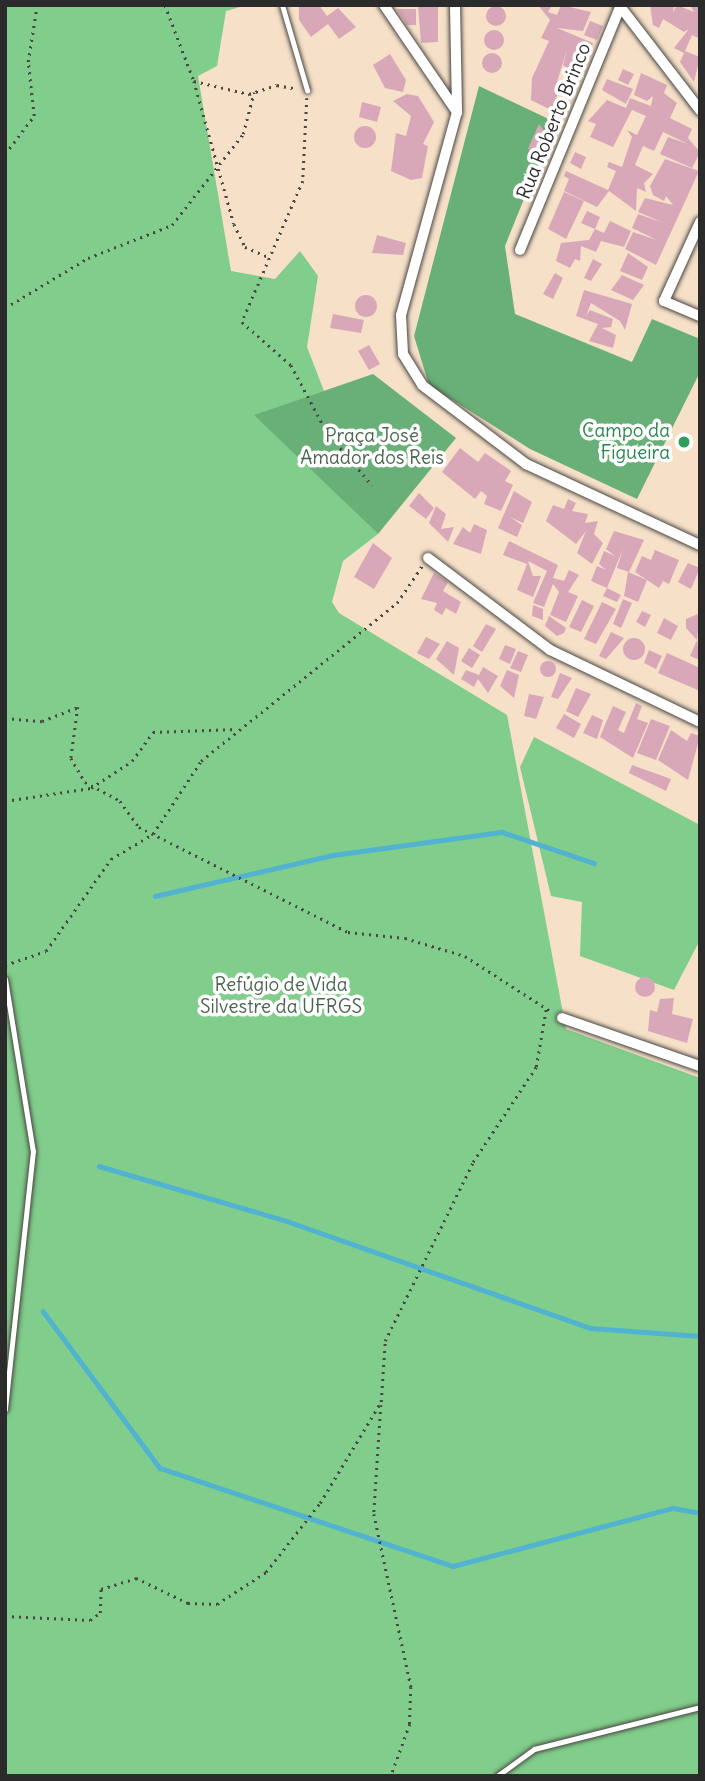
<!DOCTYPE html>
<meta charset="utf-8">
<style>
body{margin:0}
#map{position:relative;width:705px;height:1781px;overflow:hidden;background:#f6e0c8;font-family:Delius,sans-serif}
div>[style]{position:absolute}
.green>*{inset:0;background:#81cd8b}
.forest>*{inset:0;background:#68b077}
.stream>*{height:4.5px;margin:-2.25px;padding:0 2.25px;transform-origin:2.25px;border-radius:2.25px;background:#51b3d0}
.building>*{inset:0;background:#d8a8b9}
.round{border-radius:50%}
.path>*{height:2.5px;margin-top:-1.25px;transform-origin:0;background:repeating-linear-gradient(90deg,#494643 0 2px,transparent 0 7px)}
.roads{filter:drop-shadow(0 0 2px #494643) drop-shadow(0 0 2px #494643)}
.lane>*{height:5px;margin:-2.5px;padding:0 2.5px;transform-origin:2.5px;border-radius:2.5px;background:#fff}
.street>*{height:10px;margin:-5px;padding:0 5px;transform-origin:5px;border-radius:5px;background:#fff}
.dots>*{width:19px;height:19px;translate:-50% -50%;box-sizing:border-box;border:4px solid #fff;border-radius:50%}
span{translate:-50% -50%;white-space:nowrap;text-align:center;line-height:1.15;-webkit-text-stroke:7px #fff;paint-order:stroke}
.street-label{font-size:19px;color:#2b2b2b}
.leisure-label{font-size:19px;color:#27864d}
.right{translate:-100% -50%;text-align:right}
.park-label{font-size:19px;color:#49644d}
.frame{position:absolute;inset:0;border:7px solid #2b2b2b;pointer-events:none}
</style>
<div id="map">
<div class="green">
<div style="clip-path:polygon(5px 5px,247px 5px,226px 11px,217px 66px,198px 76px,231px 271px,275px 279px,300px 251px,318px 276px,307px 347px,324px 391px,255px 415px,378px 534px,343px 561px,332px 602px,339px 613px,507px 715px,566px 1029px,700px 1078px,700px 1776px,5px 1776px)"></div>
<div style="clip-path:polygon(534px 737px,700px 825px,700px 940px,674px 990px,580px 956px,582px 902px,551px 896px,520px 767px)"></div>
</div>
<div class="forest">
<div style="clip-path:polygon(479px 86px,555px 122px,505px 246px,515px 314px,632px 362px,652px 319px,700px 339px,700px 372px,637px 499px,530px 449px,429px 385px,414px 336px)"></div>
<div style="clip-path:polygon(373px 374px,456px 438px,378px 534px,254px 415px)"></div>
</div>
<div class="stream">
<div style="left:155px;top:896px;width:183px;rotate:-13deg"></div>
<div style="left:333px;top:855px;width:171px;rotate:-7.8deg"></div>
<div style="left:502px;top:832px;width:97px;rotate:18.6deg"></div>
<div style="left:99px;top:1166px;width:193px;rotate:16.3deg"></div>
<div style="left:284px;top:1220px;width:324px;rotate:19.4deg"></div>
<div style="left:590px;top:1328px;width:110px;rotate:4.2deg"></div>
<div style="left:43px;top:1311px;width:196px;rotate:53.3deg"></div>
<div style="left:160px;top:1468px;width:309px;rotate:18.5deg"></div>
<div style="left:453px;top:1566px;width:228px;rotate:-14.8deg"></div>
<div style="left:673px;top:1508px;width:27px;rotate:10deg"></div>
</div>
<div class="building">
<div style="clip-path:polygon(299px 5px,319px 5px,327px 16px,338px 8px,356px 27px,339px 39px,328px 24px,311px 37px,299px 20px)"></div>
<div style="clip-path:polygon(418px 5px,438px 5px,438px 42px,421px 43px)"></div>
<div style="clip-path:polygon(538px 5px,552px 5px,548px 12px,557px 15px,561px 5px,591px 12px,583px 31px,557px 28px,593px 43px,580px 78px,563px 65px,567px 49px,555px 89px,559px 91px,551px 110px,531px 100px,532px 78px,549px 41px,541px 38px,550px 20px)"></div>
<div style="clip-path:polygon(650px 5px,674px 5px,673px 12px,677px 5px,694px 12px,690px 5px,700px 5px,700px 39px,692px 35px,685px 51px,700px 57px,694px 82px,680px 62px,684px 53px,674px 48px,689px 29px,684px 32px,663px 19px,659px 28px,653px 25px)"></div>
<div class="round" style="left:486px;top:6px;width:20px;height:20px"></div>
<div style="clip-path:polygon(397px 9px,416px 9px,416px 25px,407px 25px)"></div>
<div style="clip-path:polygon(590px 21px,603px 26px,597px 40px,584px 35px)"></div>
<div class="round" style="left:484px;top:30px;width:20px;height:20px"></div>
<div class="round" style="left:482px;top:53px;width:20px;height:20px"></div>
<div style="clip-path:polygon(390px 54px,406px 80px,403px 92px,385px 88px,373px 65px)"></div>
<div style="clip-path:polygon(623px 69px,634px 74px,628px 85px,618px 80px)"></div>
<div style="clip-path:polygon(641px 73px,667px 85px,664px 93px,677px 103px,670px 118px,692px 129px,688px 138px,700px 152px,692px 168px,660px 154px,668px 137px,688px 144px,663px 132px,654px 151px,643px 146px,635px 165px,653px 174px,644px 183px,646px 192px,637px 188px,636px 211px,609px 191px,597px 207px,564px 191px,569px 179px,564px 176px,566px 171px,608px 190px,616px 171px,607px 167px,609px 162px,622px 167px,632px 137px,627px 130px,637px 135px,646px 116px,632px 110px,613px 147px,590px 137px,596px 124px,588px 121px,607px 100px,626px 108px,630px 98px,651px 106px,653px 96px,647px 101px,634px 95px)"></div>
<div style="clip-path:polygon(607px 79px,633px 89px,626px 104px,602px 90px)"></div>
<div style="clip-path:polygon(407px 94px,418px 96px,434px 122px,423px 144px,428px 146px,422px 178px,411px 180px,391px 171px,396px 133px,406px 136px,411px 116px,393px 101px)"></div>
<div style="clip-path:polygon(558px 100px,568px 105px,564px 116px,554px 111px)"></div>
<div style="clip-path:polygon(362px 102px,381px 107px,377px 122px,359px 117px)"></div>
<div style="clip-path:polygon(539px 124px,547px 135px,536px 152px,528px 149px)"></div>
<div class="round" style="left:354px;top:126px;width:22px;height:22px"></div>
<div style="clip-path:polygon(575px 152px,586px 157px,581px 169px,570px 163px)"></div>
<div style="clip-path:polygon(665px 159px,699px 171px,656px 265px,625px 249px,633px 232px,657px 240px,632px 228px,638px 214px,664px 223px,638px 212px,645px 198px,673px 205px,666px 196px,664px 201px,653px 195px,650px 186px)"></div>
<div style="clip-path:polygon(564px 192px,584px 201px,566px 239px,548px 229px)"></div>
<div style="clip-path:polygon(587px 211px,600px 217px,595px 229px,581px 223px)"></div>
<div style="clip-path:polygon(610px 221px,631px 231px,624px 247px,601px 241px,596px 252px,581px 246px,580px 261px,575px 259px,570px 268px,556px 261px,561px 243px,589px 240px,595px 229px,604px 233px)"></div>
<div style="clip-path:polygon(377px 235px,406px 243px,403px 255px,372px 253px)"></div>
<div style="clip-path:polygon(628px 253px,648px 267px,642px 280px,620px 271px)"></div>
<div style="clip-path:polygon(593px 259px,602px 264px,591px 281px,584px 278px)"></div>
<div style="clip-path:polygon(555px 273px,563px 278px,553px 299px,543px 294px)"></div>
<div style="clip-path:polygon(622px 275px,644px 285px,633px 300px,611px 290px)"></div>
<div style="clip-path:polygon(584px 290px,632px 304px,625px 330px,620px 321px,591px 303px,586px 316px,590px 310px,613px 319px,611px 327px,602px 328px,616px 335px,613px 348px,589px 341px,598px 324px,576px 316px)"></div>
<div class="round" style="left:355px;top:295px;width:22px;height:22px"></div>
<div style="clip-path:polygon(333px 314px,364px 320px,361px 333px,330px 328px)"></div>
<div style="clip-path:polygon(369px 345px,380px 364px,369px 370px,358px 351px)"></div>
<div style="clip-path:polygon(460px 448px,478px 462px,485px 453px,511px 471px,505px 481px,513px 485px,501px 511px,484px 504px,487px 496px,481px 491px,475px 499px,442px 472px)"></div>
<div style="clip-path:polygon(514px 491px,532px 502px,523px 523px,510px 517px,522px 525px,517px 537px,498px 528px)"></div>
<div style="clip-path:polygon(419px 493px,434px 508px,426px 519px,409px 506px)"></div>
<div style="clip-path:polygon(568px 499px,576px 503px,572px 511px,588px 514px,585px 523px,598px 521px,594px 534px,603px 543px,592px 564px,577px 553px,586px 531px,576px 544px,546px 521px,553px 505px,564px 509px)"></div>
<div style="clip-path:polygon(436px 506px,446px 514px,441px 529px,454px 527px,448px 542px,429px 523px)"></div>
<div style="clip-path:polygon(474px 524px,487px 530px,481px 554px,453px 544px,463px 527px,470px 533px)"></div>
<div style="clip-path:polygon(614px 531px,644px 540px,629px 572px,617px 568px,623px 549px,607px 588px,591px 581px,597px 566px,606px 570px,599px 564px,604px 551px,615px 556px,606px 549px)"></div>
<div style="clip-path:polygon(509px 541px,558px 565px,553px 578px,564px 581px,569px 570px,579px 575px,568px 592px,578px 596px,566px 622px,550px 615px,559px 592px,553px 584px,544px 607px,533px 603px,547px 571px,528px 561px,533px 576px,541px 576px,533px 597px,517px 590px,527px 564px,503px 555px)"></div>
<div style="clip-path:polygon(373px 543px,392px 558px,374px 589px,354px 577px)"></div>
<div style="clip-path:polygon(655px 550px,679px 560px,669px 584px,663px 581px,659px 588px,635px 572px,642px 556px,651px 560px)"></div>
<div style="clip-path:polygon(688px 563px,700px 568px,691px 589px,678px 582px)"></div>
<div style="clip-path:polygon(628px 572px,647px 580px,638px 602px,624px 596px)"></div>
<div style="clip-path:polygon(434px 573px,448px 582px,443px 591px,461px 602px,456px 614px,446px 608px,442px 615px,434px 610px,437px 603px,421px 599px)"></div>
<div style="clip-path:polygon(607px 588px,621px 595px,617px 602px,603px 596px)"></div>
<div style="clip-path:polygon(623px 599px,632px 603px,621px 628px,613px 624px)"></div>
<div style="clip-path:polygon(582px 600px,594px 606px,581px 632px,569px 627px)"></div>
<div style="clip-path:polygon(602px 602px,616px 609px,596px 644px,584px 639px)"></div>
<div style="clip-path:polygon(533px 605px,543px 609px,543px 620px,532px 616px)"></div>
<div style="clip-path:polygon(642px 611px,651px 615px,645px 627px,636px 622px)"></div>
<div style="clip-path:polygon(700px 613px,697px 640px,700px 660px,690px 656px,697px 640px,686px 628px,686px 619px)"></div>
<div style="clip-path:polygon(549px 616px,566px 628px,564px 633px,557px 636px,545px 626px)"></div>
<div style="clip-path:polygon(664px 618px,678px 626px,671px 640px,657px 633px)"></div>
<div style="clip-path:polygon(486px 624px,496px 629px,482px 652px,473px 646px)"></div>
<div style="clip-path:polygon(611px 632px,624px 638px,606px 659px,599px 656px)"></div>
<div style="clip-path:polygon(426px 637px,440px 644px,429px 659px,417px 653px)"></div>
<div class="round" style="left:623px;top:638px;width:22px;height:22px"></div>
<div style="clip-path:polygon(447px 641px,459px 648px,454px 675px,436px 659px)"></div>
<div style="clip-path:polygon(505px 645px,516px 649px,510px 664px,499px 659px)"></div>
<div style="clip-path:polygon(469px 648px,480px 655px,472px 668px,461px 661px)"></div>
<div style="clip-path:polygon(649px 650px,662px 656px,656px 669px,644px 663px)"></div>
<div style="clip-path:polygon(518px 651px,528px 655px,521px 672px,510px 668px)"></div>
<div style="clip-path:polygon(667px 653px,698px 667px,700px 691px,658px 673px)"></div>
<div class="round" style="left:540px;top:661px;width:16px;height:16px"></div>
<div style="clip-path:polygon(483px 667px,498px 676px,488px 693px,478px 679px,474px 687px,461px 679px,466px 670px,479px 675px)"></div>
<div style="clip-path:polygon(507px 670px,519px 675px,514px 698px,500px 686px)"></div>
<div style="clip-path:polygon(560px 673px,572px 678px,558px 699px,551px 697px)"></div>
<div style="clip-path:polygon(576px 688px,591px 694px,578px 717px,566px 711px)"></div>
<div style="clip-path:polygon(529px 694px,544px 697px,536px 719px,524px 716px)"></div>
<div style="clip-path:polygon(636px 703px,642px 706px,637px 719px,648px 723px,633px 758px,600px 737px,613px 706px,626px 712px,618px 730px,624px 733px)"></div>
<div style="clip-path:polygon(564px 714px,581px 724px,574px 738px,556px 728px)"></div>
<div style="clip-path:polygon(592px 715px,603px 720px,597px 739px,583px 733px)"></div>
<div style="clip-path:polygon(651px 719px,670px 726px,656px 760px,637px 753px)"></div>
<div style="clip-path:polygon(671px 730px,687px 741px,691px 733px,700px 736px,688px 780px,658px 760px)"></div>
<div style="clip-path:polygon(632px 765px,671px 779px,666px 791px,629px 773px)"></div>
<div class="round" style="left:635px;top:977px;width:20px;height:20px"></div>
<div style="clip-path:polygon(674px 998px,672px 1014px,693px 1019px,687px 1043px,648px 1031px,650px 1010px,657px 1012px,660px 999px)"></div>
</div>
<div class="path">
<div style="left:165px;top:5px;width:81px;rotate:69.1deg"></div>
<div style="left:194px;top:81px;width:57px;rotate:13.3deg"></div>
<div style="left:249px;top:94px;width:29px;rotate:-18deg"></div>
<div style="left:277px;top:85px;width:20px;rotate:11deg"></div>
<div style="left:194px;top:81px;width:148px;rotate:74.4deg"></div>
<div style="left:234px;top:224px;width:25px;rotate:64deg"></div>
<div style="left:245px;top:247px;width:26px;rotate:23deg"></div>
<div style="left:307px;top:98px;width:83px;rotate:92.8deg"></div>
<div style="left:303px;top:181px;width:154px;rotate:113.4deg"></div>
<div style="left:242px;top:322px;width:65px;rotate:41.3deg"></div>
<div style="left:291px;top:365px;width:76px;rotate:61.8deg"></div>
<div style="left:327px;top:432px;width:70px;rotate:49.7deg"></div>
<div style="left:5px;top:154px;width:48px;rotate:-52.7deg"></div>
<div style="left:34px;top:116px;width:54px;rotate:-96.3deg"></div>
<div style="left:28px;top:62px;width:58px;rotate:-81deg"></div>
<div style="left:5px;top:308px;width:97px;rotate:-31.1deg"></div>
<div style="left:88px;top:258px;width:90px;rotate:-21.4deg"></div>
<div style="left:172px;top:225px;width:115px;rotate:-52deg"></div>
<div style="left:243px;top:134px;width:43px;rotate:-75.3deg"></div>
<div style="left:78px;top:707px;width:51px;rotate:97.8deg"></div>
<div style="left:71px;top:758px;width:28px;rotate:60deg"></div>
<div style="left:85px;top:782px;width:40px;rotate:28deg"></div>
<div style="left:120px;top:801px;width:32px;rotate:54deg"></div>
<div style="left:139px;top:827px;width:234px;rotate:26.7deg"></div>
<div style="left:348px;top:932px;width:57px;rotate:6deg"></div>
<div style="left:405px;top:938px;width:63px;rotate:16.7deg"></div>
<div style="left:465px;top:956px;width:103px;rotate:32.8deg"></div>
<div style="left:5px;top:718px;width:37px;rotate:5deg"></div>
<div style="left:42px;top:721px;width:39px;rotate:-21deg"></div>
<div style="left:5px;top:801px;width:87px;rotate:-8.6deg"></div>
<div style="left:91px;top:788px;width:49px;rotate:-33.4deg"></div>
<div style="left:132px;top:761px;width:36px;rotate:-54deg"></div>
<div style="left:153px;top:732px;width:84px;rotate:-2deg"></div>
<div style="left:5px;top:965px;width:43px;rotate:-18.9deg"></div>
<div style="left:46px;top:951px;width:113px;rotate:-54.8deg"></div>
<div style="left:111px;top:859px;width:49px;rotate:-30.8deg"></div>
<div style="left:153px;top:834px;width:87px;rotate:-56.7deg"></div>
<div style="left:201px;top:761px;width:252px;rotate:-38.9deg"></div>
<div style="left:397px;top:603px;width:45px;rotate:-56deg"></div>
<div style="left:381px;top:1405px;width:109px;rotate:93.7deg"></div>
<div style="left:374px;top:1514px;width:177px;rotate:77.9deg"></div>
<div style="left:411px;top:1687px;width:37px;rotate:92deg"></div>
<div style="left:410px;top:1724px;width:55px;rotate:110.1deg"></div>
<div style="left:5px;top:1616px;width:85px;rotate:2.7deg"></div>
<div style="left:90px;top:1620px;width:12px;rotate:-35deg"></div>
<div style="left:100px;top:1613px;width:24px;rotate:-88deg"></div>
<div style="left:101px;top:1589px;width:37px;rotate:-17deg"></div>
<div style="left:136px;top:1578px;width:58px;rotate:25.7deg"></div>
<div style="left:188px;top:1603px;width:29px;rotate:2deg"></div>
<div style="left:217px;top:1604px;width:59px;rotate:-33.1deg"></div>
<div style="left:266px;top:1572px;width:88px;rotate:-52deg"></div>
<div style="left:320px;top:1503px;width:118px;rotate:-58.9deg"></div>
<div style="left:381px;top:1402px;width:61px;rotate:-86.2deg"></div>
<div style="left:385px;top:1341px;width:199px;rotate:-63.8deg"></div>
<div style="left:473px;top:1162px;width:114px;rotate:-56.4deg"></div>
<div style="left:536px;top:1067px;width:59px;rotate:-80.2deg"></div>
</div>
<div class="roads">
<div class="lane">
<div style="left:282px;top:5px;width:89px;rotate:73.6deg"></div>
<div style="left:5px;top:979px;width:174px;rotate:80.8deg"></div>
<div style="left:33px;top:1151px;width:260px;rotate:96.2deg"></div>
<div style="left:497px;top:1776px;width:46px;rotate:-36.1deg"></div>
<div style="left:534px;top:1749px;width:171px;rotate:-14.2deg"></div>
</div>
<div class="street">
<div style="left:384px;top:5px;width:130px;rotate:55.7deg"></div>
<div style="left:455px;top:5px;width:107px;rotate:88.9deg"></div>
<div style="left:457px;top:112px;width:211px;rotate:105.4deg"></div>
<div style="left:401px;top:315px;width:39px;rotate:87deg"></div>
<div style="left:403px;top:354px;width:36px;rotate:58deg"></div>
<div style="left:422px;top:385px;width:131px;rotate:37.2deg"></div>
<div style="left:526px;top:464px;width:192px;rotate:25deg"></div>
<div style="left:619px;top:5px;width:133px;rotate:52.4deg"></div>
<div style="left:700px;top:222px;width:87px;rotate:114.5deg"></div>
<div style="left:664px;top:301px;width:39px;rotate:23deg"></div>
<div style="left:520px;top:250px;width:265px;rotate:-67.6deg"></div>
<div style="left:428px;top:558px;width:153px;rotate:37deg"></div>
<div style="left:550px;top:650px;width:166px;rotate:25.6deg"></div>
<div style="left:562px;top:1018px;width:146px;rotate:19.2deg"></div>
</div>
</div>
<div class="dots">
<div style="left:684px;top:442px;background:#2e9e5b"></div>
</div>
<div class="street-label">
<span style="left:554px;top:121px;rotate:-68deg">Rua Roberto Brinco</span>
</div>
<div class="leisure-label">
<span class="right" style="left:670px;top:442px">Campo da<br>Figueira</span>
</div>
<div class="park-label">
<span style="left:372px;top:447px">Praça José<br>Amador dos Reis</span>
<span style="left:281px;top:996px">Refúgio de Vida<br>Silvestre da UFRGS</span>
</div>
<div class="frame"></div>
</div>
